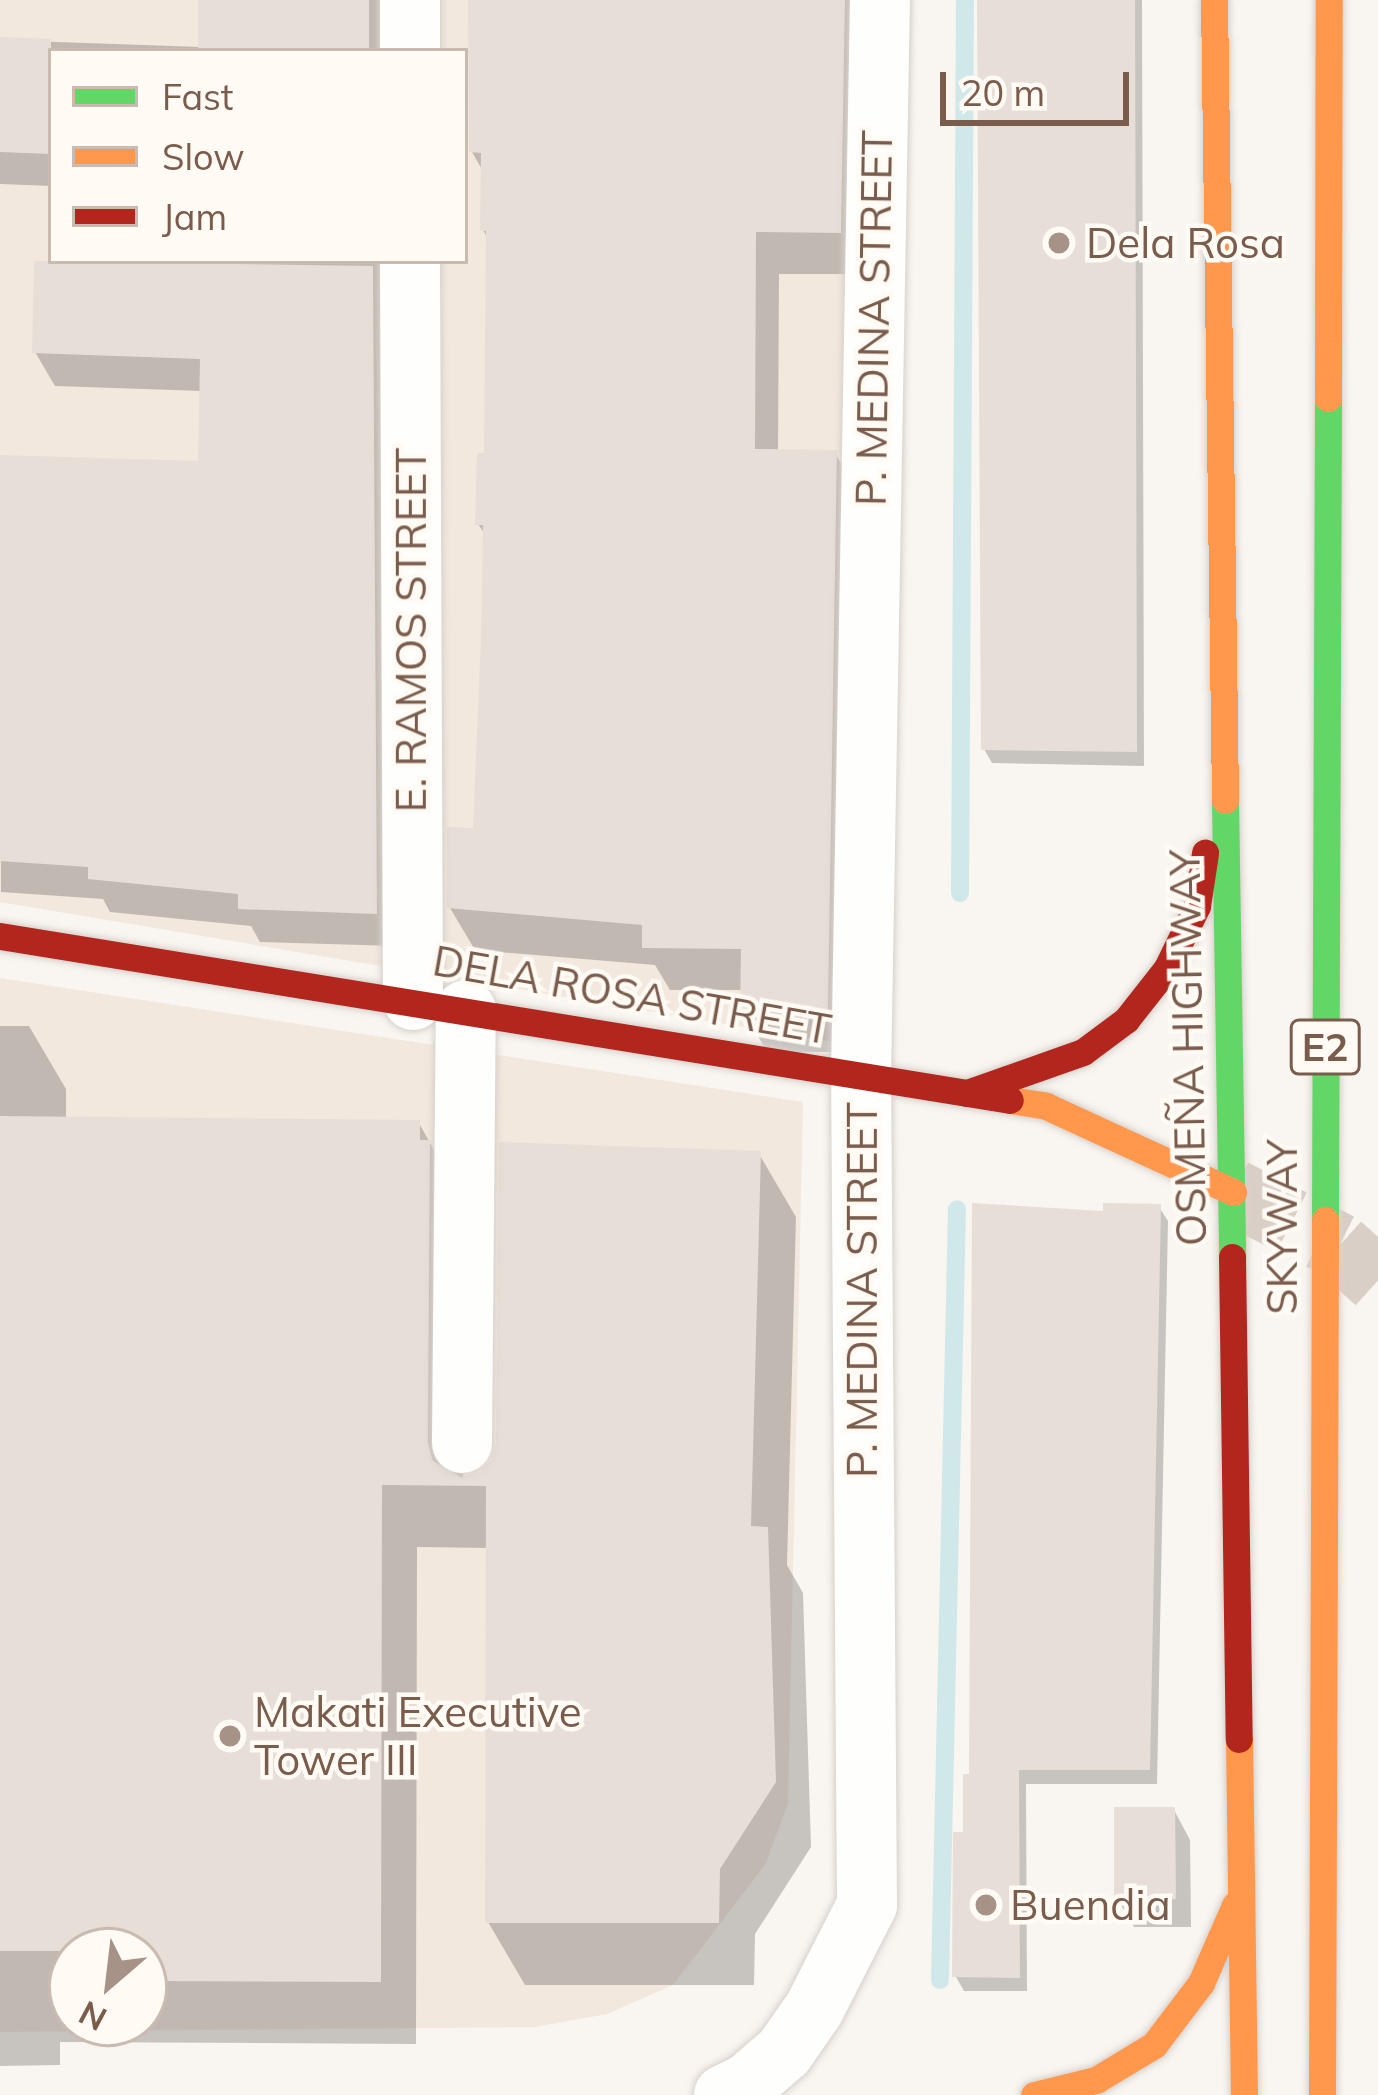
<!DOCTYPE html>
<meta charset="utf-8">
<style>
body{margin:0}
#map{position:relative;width:1378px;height:2095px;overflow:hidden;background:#f9f5f0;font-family:Mulish,sans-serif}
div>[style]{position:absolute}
.residential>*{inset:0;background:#f2e8de}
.shadow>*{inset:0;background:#0003}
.stream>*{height:18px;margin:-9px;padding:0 9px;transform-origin:9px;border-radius:9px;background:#d0e8ea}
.building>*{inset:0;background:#e6ded7}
.secondary-tunnel>*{height:66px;margin-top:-33px;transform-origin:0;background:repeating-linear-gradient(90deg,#d9cfc7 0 66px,transparent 0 99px)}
.roads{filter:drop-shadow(0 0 3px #d7d1cb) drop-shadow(0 0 3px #d7d1cb)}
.street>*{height:60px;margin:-30px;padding:0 30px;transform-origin:30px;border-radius:30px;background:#fefefd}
.fast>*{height:27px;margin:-13.5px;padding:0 13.5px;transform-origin:13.5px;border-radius:13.5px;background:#63d668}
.slow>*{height:27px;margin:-13.5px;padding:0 13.5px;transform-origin:13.5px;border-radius:13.5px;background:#ff974d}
.jam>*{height:27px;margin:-13.5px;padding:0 13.5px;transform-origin:13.5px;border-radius:13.5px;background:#b3261e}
.bridges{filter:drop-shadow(0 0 3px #dad1cc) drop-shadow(0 0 3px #dad1cc)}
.fast-bridge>*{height:27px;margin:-13.5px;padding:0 13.5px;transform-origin:13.5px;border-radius:13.5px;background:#63d668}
.slow-bridge>*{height:27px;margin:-13.5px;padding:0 13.5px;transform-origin:13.5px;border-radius:13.5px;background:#ff974d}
.dots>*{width:33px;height:33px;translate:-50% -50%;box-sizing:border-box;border:6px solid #fffaf3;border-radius:50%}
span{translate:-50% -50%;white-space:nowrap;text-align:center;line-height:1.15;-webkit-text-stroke:9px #fffaf3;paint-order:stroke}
.shield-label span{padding:3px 9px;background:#fffaf3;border:3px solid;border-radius:9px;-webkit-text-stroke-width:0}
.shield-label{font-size:39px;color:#7a5c4d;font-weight:700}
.poi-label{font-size:42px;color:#7a5c4d}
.left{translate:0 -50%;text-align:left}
.street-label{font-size:42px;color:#7a5c4d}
.legend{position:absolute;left:48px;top:48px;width:420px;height:216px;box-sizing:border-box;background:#fffaf3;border:3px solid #cabbb1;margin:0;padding:15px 21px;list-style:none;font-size:36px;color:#7a5c4d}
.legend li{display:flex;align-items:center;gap:24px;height:60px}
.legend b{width:60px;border:3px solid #cabbb1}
.north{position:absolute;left:48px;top:1927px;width:120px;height:120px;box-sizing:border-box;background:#fffaf3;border:3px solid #cabbb1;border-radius:50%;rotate:208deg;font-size:33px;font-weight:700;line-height:48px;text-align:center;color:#7a5c4d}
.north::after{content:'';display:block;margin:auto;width:42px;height:54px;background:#a69286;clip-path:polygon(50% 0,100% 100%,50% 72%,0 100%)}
.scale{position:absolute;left:940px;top:72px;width:189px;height:54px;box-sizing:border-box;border:6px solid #7a5c4d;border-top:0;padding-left:15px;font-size:36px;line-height:42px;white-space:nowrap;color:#7a5c4d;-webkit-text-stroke:9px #fffaf3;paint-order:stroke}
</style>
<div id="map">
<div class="residential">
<div style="clip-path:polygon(evenodd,0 0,853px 0,839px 1043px,0 902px,0 0,51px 51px,465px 51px,465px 261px,51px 261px,51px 51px)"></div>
<div style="clip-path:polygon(evenodd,0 978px,803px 1102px,788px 1804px,765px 1865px,673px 1985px,607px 2014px,535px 2027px,0 2032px,0 978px,72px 1951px,144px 1951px,144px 2023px,72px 2023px,72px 1951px)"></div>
</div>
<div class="shadow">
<div style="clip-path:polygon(201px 0,397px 0,386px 51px,51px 51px,51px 186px,0 184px,0 40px,201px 47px)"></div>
<div style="clip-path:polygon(471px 0,875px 0,864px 274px,779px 274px,778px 452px,835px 453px,859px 495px,851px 1052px,767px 1052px,743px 1010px,743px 990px,670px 990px,655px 965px,475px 950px,450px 908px,476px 831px,486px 536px,478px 524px,487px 457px,489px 240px,483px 230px,484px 173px,472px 152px)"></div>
<div style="clip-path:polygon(980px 0,1142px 0,1144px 766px,992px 763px,984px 749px)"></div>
<div style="clip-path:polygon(391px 261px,395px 946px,260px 942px,251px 926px,110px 912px,103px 899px,1px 892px,0 458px,201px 464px,202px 391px,55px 386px,35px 352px,37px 262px)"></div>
<div style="clip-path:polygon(evenodd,0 1026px,29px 1026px,66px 1089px,66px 1120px,419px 1123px,465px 1206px,463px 1480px,482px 1475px,759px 1154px,796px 1217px,787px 1565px,803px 1593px,811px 1847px,755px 1934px,754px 1985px,525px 1985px,488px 1922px,489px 1548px,417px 1547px,416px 2044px,60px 2042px,60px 2065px,0 2066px,0 1026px,72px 1951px,144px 1951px,144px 2023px,72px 2023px,72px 1951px)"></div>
<div style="clip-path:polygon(1159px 1207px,1168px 1221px,1157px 1784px,1026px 1784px,1027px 1991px,964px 1991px,956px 1977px,972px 1777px,1106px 1215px)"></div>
<div style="clip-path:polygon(1174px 1810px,1190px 1840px,1191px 1927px,1134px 1927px,1117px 1898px)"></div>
</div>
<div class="stream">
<div style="left:960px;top:893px;width:893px;rotate:-89.68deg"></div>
<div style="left:940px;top:1980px;width:771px;rotate:-88.74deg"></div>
</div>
<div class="building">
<div style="clip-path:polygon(198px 0,369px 0,369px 51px,198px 51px)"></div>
<div style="clip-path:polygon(468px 0,845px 0,841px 233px,756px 232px,755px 449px,837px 450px,828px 1010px,740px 1011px,741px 949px,642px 948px,642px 925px,447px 908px,447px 827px,473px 828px,481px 639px,483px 525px,475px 525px,477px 453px,484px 453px,486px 231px,480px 231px,481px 153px,469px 152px)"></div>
<div style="clip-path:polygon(977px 0,1135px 0,1137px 752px,981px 750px)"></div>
<div style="clip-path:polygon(0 37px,51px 39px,51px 154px,0 152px)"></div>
<div style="clip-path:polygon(34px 261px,373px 266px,377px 914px,238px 909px,238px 894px,88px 879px,88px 867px,0 861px,0 455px,198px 461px,200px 359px,32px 353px)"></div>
<div style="clip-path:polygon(0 1116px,420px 1120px,420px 1140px,430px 1140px,428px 1443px,433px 1461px,461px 1477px,480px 1472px,492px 1459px,496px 1443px,499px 1142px,761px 1151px,751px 1526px,768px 1527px,776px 1782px,720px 1869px,719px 1923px,485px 1923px,486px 1486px,382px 1485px,381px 1982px,144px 1981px,144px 1951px,0 1951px)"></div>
<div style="clip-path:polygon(972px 1203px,1103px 1211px,1103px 1203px,1161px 1204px,1150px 1770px,1019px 1770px,1020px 1978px,952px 1977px,953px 1832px,963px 1832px,963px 1774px,969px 1774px)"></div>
<div style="clip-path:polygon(1114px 1807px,1175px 1807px,1176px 1899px,1114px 1899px)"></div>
</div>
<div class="secondary-tunnel">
<div style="left:1233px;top:1192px;width:119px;rotate:27deg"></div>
<div style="left:1339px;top:1246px;width:52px;rotate:41.9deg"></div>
</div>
<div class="roads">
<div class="street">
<div style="left:410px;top:0;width:51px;rotate:90deg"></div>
<div style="left:410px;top:261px;width:739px;rotate:89.77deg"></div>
<div style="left:462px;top:1443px;width:433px;rotate:-89.5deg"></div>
<div style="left:724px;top:2095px;width:25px;rotate:-26deg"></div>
<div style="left:747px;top:2084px;width:49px;rotate:-40.9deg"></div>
<div style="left:784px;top:2052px;width:52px;rotate:-55.1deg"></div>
<div style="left:814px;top:2009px;width:117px;rotate:-63deg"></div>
<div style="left:867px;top:1905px;width:829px;rotate:-90.41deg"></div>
<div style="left:861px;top:1076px;width:1076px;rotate:-88.99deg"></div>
</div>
<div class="fast">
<div style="left:1225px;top:800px;width:457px;rotate:89.1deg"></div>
</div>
<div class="slow">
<div style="left:1214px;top:0;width:800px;rotate:89.21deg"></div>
<div style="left:1010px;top:1100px;width:36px;rotate:9deg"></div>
<div style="left:1046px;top:1106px;width:206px;rotate:24.7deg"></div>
<div style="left:1239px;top:1739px;width:356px;rotate:89.2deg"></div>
<div style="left:1034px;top:2095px;width:64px;rotate:-13.6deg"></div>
<div style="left:1096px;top:2080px;width:68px;rotate:-31.1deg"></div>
<div style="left:1154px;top:2045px;width:78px;rotate:-52.8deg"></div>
<div style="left:1201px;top:1983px;width:85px;rotate:-66.4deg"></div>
</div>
<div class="jam">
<div style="left:0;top:936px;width:1023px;rotate:9.22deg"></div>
<div style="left:967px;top:1093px;width:123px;rotate:-19.5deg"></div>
<div style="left:1083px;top:1052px;width:54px;rotate:-36.7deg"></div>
<div style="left:1126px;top:1020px;width:66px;rotate:-51.7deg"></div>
<div style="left:1167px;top:968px;width:69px;rotate:-64.2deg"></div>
<div style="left:1197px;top:906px;width:54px;rotate:-81.4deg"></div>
<div style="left:1232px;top:1257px;width:482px;rotate:89.2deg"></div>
</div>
</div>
<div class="bridges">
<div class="fast-bridge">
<div style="left:1325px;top:1220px;width:822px;rotate:-89.79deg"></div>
</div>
<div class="slow-bridge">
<div style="left:1328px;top:398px;width:398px;rotate:-89.9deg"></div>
<div style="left:1322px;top:2095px;width:875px;rotate:-89.8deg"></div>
</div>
</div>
<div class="dots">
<div style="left:1059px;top:243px;background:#a69286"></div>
<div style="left:230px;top:1736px;background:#a69286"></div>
<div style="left:986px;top:1905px;background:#a69286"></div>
</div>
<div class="shield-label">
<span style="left:1325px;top:1047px">E2</span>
</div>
<div class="poi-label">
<span class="left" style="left:1086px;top:243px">Dela Rosa</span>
<span class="left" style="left:254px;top:1736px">Makati Executive<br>Tower III</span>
<span class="left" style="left:1010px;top:1905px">Buendia</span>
</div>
<div class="street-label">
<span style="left:874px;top:318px;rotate:-89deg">P. MEDINA STREET</span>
<span style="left:411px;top:630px;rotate:-90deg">E. RAMOS STREET</span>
<span style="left:632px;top:995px;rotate:10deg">DELA ROSA STREET</span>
<span style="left:1188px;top:1048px;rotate:-91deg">OSMEÑA HIGHWAY</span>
<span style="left:1282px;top:1227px;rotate:-90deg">SKYWAY</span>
<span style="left:862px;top:1290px;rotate:-90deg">P. MEDINA STREET</span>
</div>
<ul class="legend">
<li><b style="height:15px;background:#63d668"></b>Fast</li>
<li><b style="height:15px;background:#ff974d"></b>Slow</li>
<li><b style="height:15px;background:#b3261e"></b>Jam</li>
</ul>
<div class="north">N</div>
<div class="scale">20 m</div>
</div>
